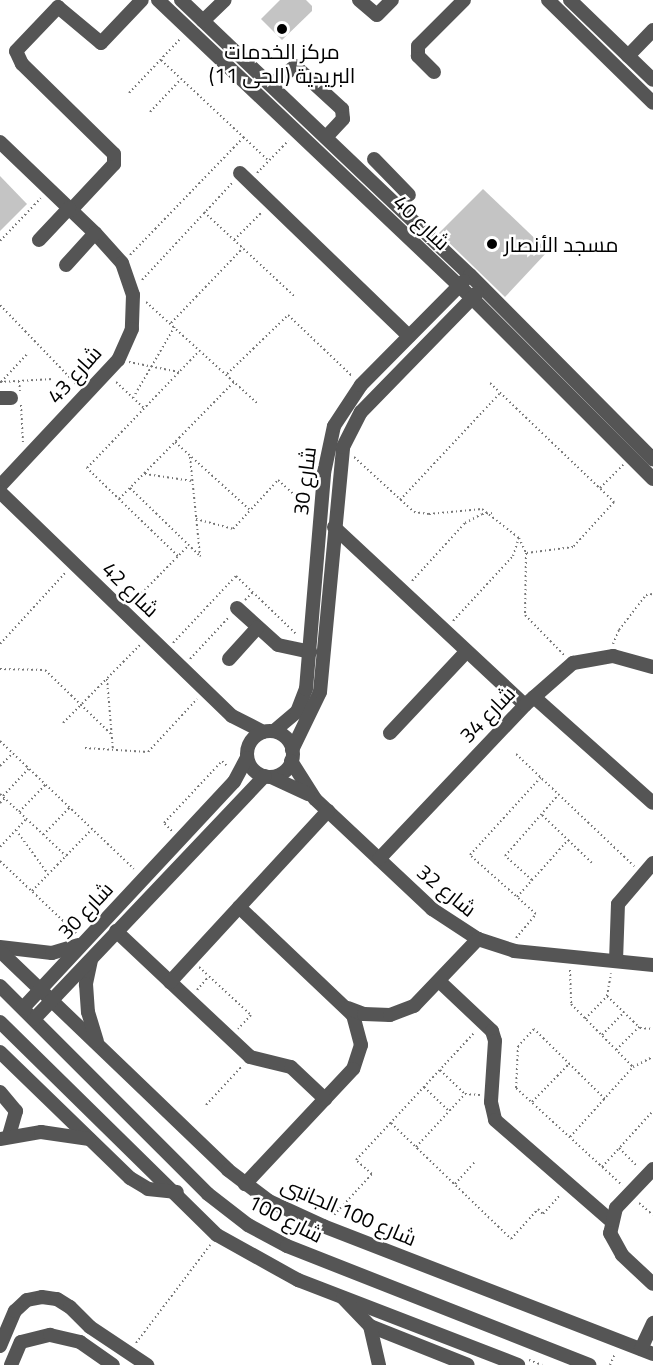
<!DOCTYPE html>
<meta charset="utf-8">
<style>
body{margin:0}
#map{position:relative;width:653px;height:1365px;overflow:hidden;background:#fff;font-family:"Titillium Web",Cairo,sans-serif}
div>[style]{position:absolute}
.building>*{inset:0;background:#c4c4c4}
.path>*{height:2px;margin-top:-1px;transform-origin:0;background:repeating-linear-gradient(90deg,#777 0 1.5px,transparent 0 4.5px)}
.minor>*{height:14px;margin:-7px;padding:0 7px;transform-origin:7px;border-radius:7px;background:#555}
.minor>.ring{margin:-7px;padding:0;box-sizing:content-box;background:none;border:14px solid #555;border-radius:50%}
.dots>*{width:16px;height:16px;translate:-50% -50%;box-sizing:border-box;border:3px solid #fff;border-radius:50%}
span{translate:-50% -50%;white-space:nowrap;text-align:center;line-height:1.15;-webkit-text-stroke:5px #fff;paint-order:stroke}
.poi-label{font-size:21px;color:#000}
.left{translate:0 -50%;text-align:left}
.street-label{font-size:21px;color:#000}
</style>
<div id="map">
<div class="building">
<div style="clip-path:polygon(280px 0,306px 0,312px 6px,312px 11px,282px 40px,261px 19px)"></div>
<div style="clip-path:polygon(0 176px,27px 204px,0 231px)"></div>
<div style="clip-path:polygon(483px 189px,548px 251px,505px 297px,439px 233px)"></div>
</div>
<div class="path">
<div style="left:161px;top:60px;width:148px;rotate:43.1deg"></div>
<div style="left:129px;top:93px;width:74px;rotate:-46.6deg"></div>
<div style="left:150px;top:112px;width:45px;rotate:-46.8deg"></div>
<div style="left:257px;top:173px;width:45px;rotate:-45.9deg"></div>
<div style="left:204px;top:212px;width:123px;rotate:43deg"></div>
<div style="left:234px;top:240px;width:40px;rotate:-45deg"></div>
<div style="left:0;top:241px;width:59px;rotate:-46.4deg"></div>
<div style="left:130px;top:255px;width:164px;rotate:-46deg"></div>
<div style="left:142px;top:280px;width:132px;rotate:-47.1deg"></div>
<div style="left:146px;top:302px;width:153px;rotate:42.3deg"></div>
<div style="left:0;top:305px;width:111px;rotate:46.1deg"></div>
<div style="left:171px;top:323px;width:104px;rotate:-46.2deg"></div>
<div style="left:129px;top:362px;width:51px;rotate:11.3deg"></div>
<div style="left:227px;top:374px;width:85px;rotate:-44deg"></div>
<div style="left:288px;top:315px;width:88px;rotate:43.6deg"></div>
<div style="left:19px;top:381px;width:10px;rotate:84deg"></div>
<div style="left:0;top:382px;width:53px;rotate:-3.2deg"></div>
<div style="left:1px;top:382px;width:40px;rotate:-47deg"></div>
<div style="left:116px;top:382px;width:38px;rotate:43deg"></div>
<div style="left:490px;top:383px;width:172px;rotate:43.8deg"></div>
<div style="left:614px;top:502px;width:61px;rotate:132.3deg"></div>
<div style="left:573px;top:547px;width:47px;rotate:172.7deg"></div>
<div style="left:133px;top:398px;width:83px;rotate:-59.7deg"></div>
<div style="left:21px;top:405px;width:37px;rotate:87deg"></div>
<div style="left:175px;top:442px;width:101px;rotate:42.2deg"></div>
<div style="left:190px;top:457px;width:100px;rotate:84.2deg"></div>
<div style="left:354px;top:457px;width:81px;rotate:42.5deg"></div>
<div style="left:414px;top:512px;width:15px;rotate:8deg"></div>
<div style="left:429px;top:514px;width:53px;rotate:-5.4deg"></div>
<div style="left:482px;top:509px;width:47px;rotate:38.1deg"></div>
<div style="left:519px;top:538px;width:17px;rotate:65deg"></div>
<div style="left:526px;top:553px;width:62px;rotate:90.9deg"></div>
<div style="left:525px;top:615px;width:56px;rotate:45.7deg"></div>
<div style="left:145px;top:474px;width:48px;rotate:8.5deg"></div>
<div style="left:130px;top:488px;width:98px;rotate:44.2deg"></div>
<div style="left:600px;top:488px;width:33px;rotate:-45deg"></div>
<div style="left:119px;top:499px;width:164px;rotate:-45.5deg"></div>
<div style="left:400px;top:500px;width:146px;rotate:-46.9deg"></div>
<div style="left:196px;top:519px;width:38px;rotate:15deg"></div>
<div style="left:233px;top:529px;width:67px;rotate:-47.4deg"></div>
<div style="left:278px;top:480px;width:42px;rotate:42.1deg"></div>
<div style="left:178px;top:556px;width:127px;rotate:-136deg"></div>
<div style="left:87px;top:468px;width:163px;rotate:-46.2deg"></div>
<div style="left:412px;top:581px;width:79px;rotate:-47.6deg"></div>
<div style="left:465px;top:523px;width:19px;rotate:-28deg"></div>
<div style="left:482px;top:514px;width:10px;rotate:-6deg"></div>
<div style="left:245px;top:600px;width:11px;rotate:-45deg"></div>
<div style="left:132px;top:603px;width:81px;rotate:-45.5deg"></div>
<div style="left:453px;top:621px;width:88px;rotate:-47.3deg"></div>
<div style="left:513px;top:556px;width:19px;rotate:-72deg"></div>
<div style="left:173px;top:643px;width:92px;rotate:-46.8deg"></div>
<div style="left:236px;top:576px;width:85px;rotate:44deg"></div>
<div style="left:0;top:644px;width:98px;rotate:-47.5deg"></div>
<div style="left:613px;top:644px;width:15px;rotate:-67deg"></div>
<div style="left:619px;top:630px;width:44px;rotate:-52.4deg"></div>
<div style="left:646px;top:595px;width:7px;rotate:-8deg"></div>
<div style="left:190px;top:659px;width:57px;rotate:-47.1deg"></div>
<div style="left:0;top:669px;width:45px;rotate:1.3deg"></div>
<div style="left:45px;top:670px;width:93px;rotate:44.1deg"></div>
<div style="left:107px;top:679px;width:71px;rotate:85.2deg"></div>
<div style="left:63px;top:723px;width:111px;rotate:-45.4deg"></div>
<div style="left:0;top:741px;width:185px;rotate:43.7deg"></div>
<div style="left:85px;top:748px;width:63px;rotate:3.6deg"></div>
<div style="left:148px;top:752px;width:72px;rotate:-47.2deg"></div>
<div style="left:516px;top:754px;width:163px;rotate:43.5deg"></div>
<div style="left:0;top:766px;width:18px;rotate:-45deg"></div>
<div style="left:0;top:794px;width:91px;rotate:43.2deg"></div>
<div style="left:3px;top:796px;width:38px;rotate:-47deg"></div>
<div style="left:0;top:803px;width:7px;rotate:-45deg"></div>
<div style="left:19px;top:812px;width:39px;rotate:-46deg"></div>
<div style="left:542px;top:815px;width:69px;rotate:43.8deg"></div>
<div style="left:16px;top:830px;width:54px;rotate:54deg"></div>
<div style="left:172px;top:831px;width:11px;rotate:-135deg"></div>
<div style="left:164px;top:823px;width:85px;rotate:-46.9deg"></div>
<div style="left:222px;top:761px;width:8px;rotate:45deg"></div>
<div style="left:43px;top:835px;width:39px;rotate:-46deg"></div>
<div style="left:0;top:847px;width:38px;rotate:-47deg"></div>
<div style="left:0;top:861px;width:105px;rotate:43.5deg"></div>
<div style="left:532px;top:880px;width:36px;rotate:-138deg"></div>
<div style="left:505px;top:856px;width:82px;rotate:-48.9deg"></div>
<div style="left:32px;top:891px;width:86px;rotate:-45.9deg"></div>
<div style="left:517px;top:897px;width:76px;rotate:-48.2deg"></div>
<div style="left:516px;top:938px;width:31px;rotate:-50deg"></div>
<div style="left:536px;top:914px;width:89px;rotate:-138.2deg"></div>
<div style="left:470px;top:855px;width:105px;rotate:-47.7deg"></div>
<div style="left:199px;top:967px;width:71px;rotate:42.7deg"></div>
<div style="left:251px;top:1015px;width:19px;rotate:133deg"></div>
<div style="left:570px;top:970px;width:34px;rotate:88deg"></div>
<div style="left:571px;top:1004px;width:88px;rotate:45.5deg"></div>
<div style="left:197px;top:990px;width:18px;rotate:-49deg"></div>
<div style="left:607px;top:996px;width:46px;rotate:44.1deg"></div>
<div style="left:640px;top:1028px;width:13px;rotate:4deg"></div>
<div style="left:585px;top:1019px;width:32px;rotate:-46deg"></div>
<div style="left:607px;top:996px;width:23px;rotate:-80deg"></div>
<div style="left:602px;top:1035px;width:32px;rotate:-46deg"></div>
<div style="left:616px;top:1050px;width:33px;rotate:-45deg"></div>
<div style="left:440px;top:1070px;width:35px;rotate:44deg"></div>
<div style="left:424px;top:1087px;width:35px;rotate:44deg"></div>
<div style="left:605px;top:1099px;width:100px;rotate:-135.4deg"></div>
<div style="left:534px;top:1029px;width:23px;rotate:133deg"></div>
<div style="left:518px;top:1046px;width:42px;rotate:92.7deg"></div>
<div style="left:516px;top:1088px;width:144px;rotate:42.5deg"></div>
<div style="left:532px;top:1102px;width:53px;rotate:-45.8deg"></div>
<div style="left:206px;top:1105px;width:54px;rotate:-47.2deg"></div>
<div style="left:391px;top:1123px;width:167px;rotate:44deg"></div>
<div style="left:511px;top:1239px;width:40px;rotate:-48deg"></div>
<div style="left:538px;top:1209px;width:7px;rotate:45deg"></div>
<div style="left:543px;top:1214px;width:25px;rotate:-48deg"></div>
<div style="left:570px;top:1137px;width:94px;rotate:-48deg"></div>
<div style="left:633px;top:1067px;width:22px;rotate:-27deg"></div>
<div style="left:416px;top:1147px;width:72px;rotate:-47.2deg"></div>
<div style="left:465px;top:1094px;width:15px;rotate:4deg"></div>
<div style="left:619px;top:1148px;width:27px;rotate:45deg"></div>
<div style="left:602px;top:1167px;width:76px;rotate:-47.7deg"></div>
<div style="left:455px;top:1184px;width:30px;rotate:-48deg"></div>
<div style="left:639px;top:1203px;width:18px;rotate:41deg"></div>
<div style="left:334px;top:1215px;width:56px;rotate:-47.2deg"></div>
<div style="left:372px;top:1174px;width:21px;rotate:-139deg"></div>
<div style="left:356px;top:1160px;width:175px;rotate:-47.1deg"></div>
<div style="left:136px;top:1343px;width:123px;rotate:-52.9deg"></div>
<div style="left:529px;top:1360px;width:14px;rotate:21deg"></div>
<div style="left:610px;top:1365px;width:12px;rotate:-66deg"></div>
</div>
<div class="minor">
<div style="left:158px;top:0;width:433px;rotate:43.5deg"></div>
<div style="left:472px;top:298px;width:256px;rotate:45deg"></div>
<div style="left:181px;top:0;width:399px;rotate:43.6deg"></div>
<div style="left:470px;top:275px;width:260px;rotate:45.2deg"></div>
<div style="left:359px;top:0;width:23px;rotate:40deg"></div>
<div style="left:377px;top:15px;width:21px;rotate:-45deg"></div>
<div style="left:548px;top:0;width:147px;rotate:44.4deg"></div>
<div style="left:570px;top:0;width:115px;rotate:43.9deg"></div>
<div style="left:203px;top:21px;width:30px;rotate:-44deg"></div>
<div style="left:628px;top:56px;width:36px;rotate:-46deg"></div>
<div style="left:434px;top:72px;width:23px;rotate:-135deg"></div>
<div style="left:418px;top:56px;width:10px;rotate:-90deg"></div>
<div style="left:418px;top:46px;width:65px;rotate:-45deg"></div>
<div style="left:271px;top:85px;width:31px;rotate:-38deg"></div>
<div style="left:295px;top:66px;width:64px;rotate:42.5deg"></div>
<div style="left:342px;top:109px;width:10px;rotate:84deg"></div>
<div style="left:343px;top:119px;width:25px;rotate:133deg"></div>
<div style="left:0;top:142px;width:132px;rotate:43.8deg"></div>
<div style="left:95px;top:233px;width:40px;rotate:48deg"></div>
<div style="left:122px;top:263px;width:34px;rotate:71deg"></div>
<div style="left:133px;top:295px;width:34px;rotate:92deg"></div>
<div style="left:132px;top:329px;width:34px;rotate:114deg"></div>
<div style="left:118px;top:360px;width:173px;rotate:133.1deg"></div>
<div style="left:374px;top:159px;width:50px;rotate:45.8deg"></div>
<div style="left:240px;top:173px;width:235px;rotate:44deg"></div>
<div style="left:71px;top:210px;width:63px;rotate:-46.9deg"></div>
<div style="left:114px;top:164px;width:10px;rotate:-90deg"></div>
<div style="left:114px;top:154px;width:129px;rotate:-135.6deg"></div>
<div style="left:22px;top:64px;width:14px;rotate:-115deg"></div>
<div style="left:16px;top:51px;width:61px;rotate:-46.3deg"></div>
<div style="left:58px;top:7px;width:56px;rotate:39.9deg"></div>
<div style="left:101px;top:43px;width:59px;rotate:-46.4deg"></div>
<div style="left:39px;top:240px;width:44px;rotate:-46.8deg"></div>
<div style="left:66px;top:265px;width:43px;rotate:-47.8deg"></div>
<div style="left:0;top:398px;width:11px"></div>
<div style="left:0;top:492px;width:322px;rotate:44deg"></div>
<div style="left:232px;top:716px;width:35px;rotate:27deg"></div>
<div style="left:334px;top:527px;width:261px;rotate:43deg"></div>
<div style="left:237px;top:608px;width:55px;rotate:42.1deg"></div>
<div style="left:278px;top:645px;width:33px;rotate:12deg"></div>
<div style="left:229px;top:659px;width:42px;rotate:-47.9deg"></div>
<div style="left:534px;top:697px;width:159px;rotate:41.7deg"></div>
<div style="left:274px;top:731px;width:30px;rotate:-40deg"></div>
<div style="left:297px;top:712px;width:25px;rotate:-69deg"></div>
<div style="left:306px;top:689px;width:217px;rotate:-85.2deg"></div>
<div style="left:324px;top:473px;width:48px;rotate:-78deg"></div>
<div style="left:334px;top:426px;width:49px;rotate:-56.6deg"></div>
<div style="left:361px;top:385px;width:146px;rotate:-45.3deg"></div>
<div class="ring" style="left:247px;top:731px;width:32px;height:32px"></div>
<div style="left:390px;top:733px;width:112px;rotate:-46.8deg"></div>
<div style="left:292px;top:750px;width:64px;rotate:-64.2deg"></div>
<div style="left:320px;top:692px;width:246px;rotate:-84.6deg"></div>
<div style="left:343px;top:447px;width:39px;rotate:-63deg"></div>
<div style="left:361px;top:412px;width:166px;rotate:-45.7deg"></div>
<div style="left:291px;top:761px;width:45px;rotate:57.7deg"></div>
<div style="left:315px;top:799px;width:161px;rotate:43.2deg"></div>
<div style="left:432px;top:909px;width:55px;rotate:33.1deg"></div>
<div style="left:478px;top:939px;width:38px;rotate:18deg"></div>
<div style="left:514px;top:951px;width:140px;rotate:5.8deg"></div>
<div style="left:271px;top:777px;width:41px;rotate:24.7deg"></div>
<div style="left:379px;top:859px;width:212px;rotate:-46.5deg"></div>
<div style="left:525px;top:705px;width:64px;rotate:-41.2deg"></div>
<div style="left:573px;top:663px;width:41px;rotate:-9.9deg"></div>
<div style="left:613px;top:656px;width:41px;rotate:15.4deg"></div>
<div style="left:239px;top:907px;width:157px;rotate:43.5deg"></div>
<div style="left:353px;top:1015px;width:31px;rotate:75deg"></div>
<div style="left:361px;top:1045px;width:25px;rotate:108deg"></div>
<div style="left:353px;top:1069px;width:158px;rotate:133.2deg"></div>
<div style="left:116px;top:931px;width:184px;rotate:43.2deg"></div>
<div style="left:250px;top:1057px;width:42px;rotate:13.7deg"></div>
<div style="left:291px;top:1067px;width:47px;rotate:43.3deg"></div>
<div style="left:0;top:947px;width:52px;rotate:6.6deg"></div>
<div style="left:52px;top:953px;width:27px;rotate:-17deg"></div>
<div style="left:0;top:951px;width:316px;rotate:43.8deg"></div>
<div style="left:228px;top:1170px;width:51px;rotate:37.1deg"></div>
<div style="left:269px;top:1201px;width:60px;rotate:24.8deg"></div>
<div style="left:323px;top:1226px;width:354px;rotate:21.2deg"></div>
<div style="left:91px;top:960px;width:25px;rotate:102deg"></div>
<div style="left:86px;top:984px;width:28px;rotate:86deg"></div>
<div style="left:88px;top:1012px;width:30px;rotate:73deg"></div>
<div style="left:616px;top:961px;width:57px;rotate:-88deg"></div>
<div style="left:618px;top:904px;width:54px;rotate:-49.5deg"></div>
<div style="left:439px;top:981px;width:73px;rotate:43.3deg"></div>
<div style="left:492px;top:1031px;width:10px;rotate:73deg"></div>
<div style="left:495px;top:1041px;width:61px;rotate:93.8deg"></div>
<div style="left:491px;top:1102px;width:18px;rotate:77deg"></div>
<div style="left:495px;top:1120px;width:152px;rotate:41deg"></div>
<div style="left:170px;top:982px;width:233px;rotate:-47.3deg"></div>
<div style="left:0;top:986px;width:294px;rotate:45deg"></div>
<div style="left:208px;top:1194px;width:51px;rotate:37.8deg"></div>
<div style="left:248px;top:1225px;width:44px;rotate:28.3deg"></div>
<div style="left:287px;top:1246px;width:325px;rotate:21.5deg"></div>
<div style="left:23px;top:1008px;width:309px;rotate:-47deg"></div>
<div style="left:234px;top:782px;width:27px;rotate:-62deg"></div>
<div style="left:348px;top:1008px;width:17px;rotate:21deg"></div>
<div style="left:364px;top:1014px;width:26px;rotate:2deg"></div>
<div style="left:390px;top:1015px;width:26px;rotate:-21deg"></div>
<div style="left:414px;top:1006px;width:93px;rotate:-46.3deg"></div>
<div style="left:34px;top:1019px;width:335px;rotate:-46.5deg"></div>
<div style="left:0;top:1022px;width:304px;rotate:44.5deg"></div>
<div style="left:217px;top:1235px;width:93px;rotate:29.1deg"></div>
<div style="left:298px;top:1280px;width:236px;rotate:21.1deg"></div>
<div style="left:0;top:1052px;width:181px;rotate:44.1deg"></div>
<div style="left:130px;top:1178px;width:21px;rotate:31deg"></div>
<div style="left:148px;top:1189px;width:29px;rotate:6deg"></div>
<div style="left:0;top:1092px;width:25px;rotate:50deg"></div>
<div style="left:16px;top:1111px;width:25px;rotate:106deg"></div>
<div style="left:0;top:1139px;width:42px;rotate:-9.7deg"></div>
<div style="left:41px;top:1132px;width:49px;rotate:8.3deg"></div>
<div style="left:653px;top:1169px;width:54px;rotate:133.5deg"></div>
<div style="left:616px;top:1208px;width:26px;rotate:103deg"></div>
<div style="left:610px;top:1233px;width:25px;rotate:61deg"></div>
<div style="left:622px;top:1255px;width:42px;rotate:43.1deg"></div>
<div style="left:343px;top:1298px;width:39px;rotate:46deg"></div>
<div style="left:370px;top:1326px;width:105px;rotate:21.7deg"></div>
<div style="left:370px;top:1326px;width:40px;rotate:77deg"></div>
<div style="left:0;top:1346px;width:38px;rotate:-67deg"></div>
<div style="left:15px;top:1311px;width:16px;rotate:-43deg"></div>
<div style="left:27px;top:1300px;width:15px;rotate:-11deg"></div>
<div style="left:42px;top:1297px;width:15px;rotate:8deg"></div>
<div style="left:57px;top:1299px;width:15px;rotate:32deg"></div>
<div style="left:70px;top:1307px;width:28px;rotate:45deg"></div>
<div style="left:90px;top:1327px;width:69px;rotate:33.7deg"></div>
<div style="left:641px;top:1349px;width:29px;rotate:-65deg"></div>
<div style="left:11px;top:1365px;width:25px;rotate:-67deg"></div>
<div style="left:21px;top:1342px;width:30px;rotate:-14deg"></div>
<div style="left:50px;top:1335px;width:31px;rotate:13deg"></div>
<div style="left:80px;top:1342px;width:40px;rotate:34.9deg"></div>
</div>
<div class="dots">
<div style="left:282px;top:29px;background:#000"></div>
<div style="left:492px;top:244px;background:#000"></div>
</div>
<div class="poi-label">
<span style="left:282px;top:63px">مركز الخدمات<br>البريدية (الحى 11)</span>
<span class="left" style="left:504px;top:244px">مسجد الأنصار</span>
</div>
<div class="street-label">
<span style="left:422px;top:222px;rotate:44deg">شارع 40</span>
<span style="left:74px;top:374px;rotate:-48deg">شارع 43</span>
<span style="left:304px;top:481px;rotate:-83deg">شارع 30</span>
<span style="left:131px;top:589px;rotate:44deg">شارع 42</span>
<span style="left:487px;top:714px;rotate:-46deg">شارع 34</span>
<span style="left:447px;top:890px;rotate:39deg">شارع 32</span>
<span style="left:85px;top:910px;rotate:-47deg">شارع 30</span>
<span style="left:349px;top:1211px;rotate:23deg">شارع 100 الجانبى</span>
<span style="left:286px;top:1218px;rotate:27deg">شارع 100</span>
</div>
</div>
